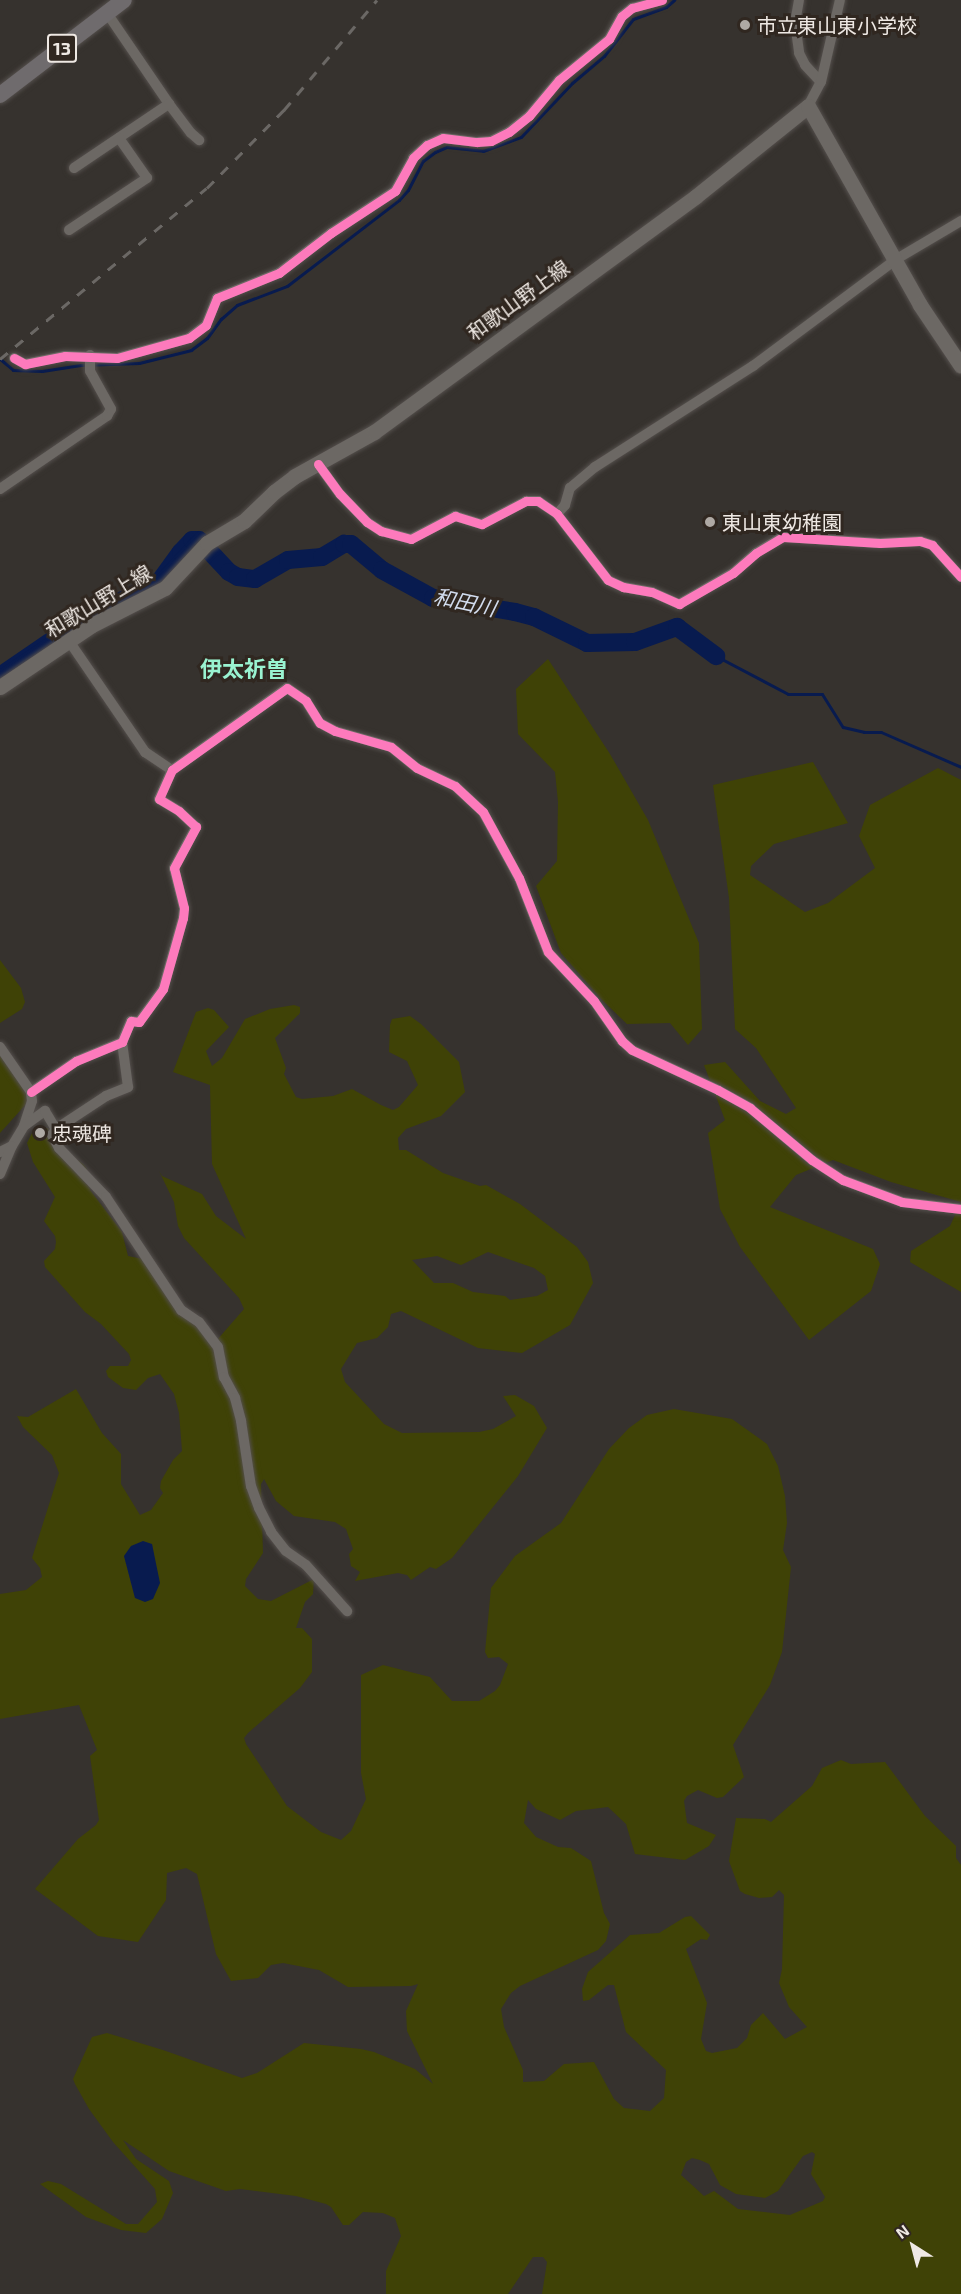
<!DOCTYPE html>
<meta charset="utf-8">
<style>
body{margin:0}
#map{position:relative;width:961px;height:2294px;overflow:hidden;background:#36322e;font-family:"Exo 2","Noto Sans JP",sans-serif}
div>[style]{position:absolute}
.green>*{inset:0;background:#3f4206}
.water>*{inset:0;background:#081b4f}
.stream>*{height:3px;margin:-1.5px;padding:0 1.5px;transform-origin:1.5px;border-radius:1.5px;background:#081b4f}
.river>*{height:18px;margin:-9px;padding:0 9px;transform-origin:9px;border-radius:9px;background:#081b4f}
.roads{filter:drop-shadow(0 0 2px #544f4c) drop-shadow(0 0 2px #544f4c)}
.minor>*{height:10px;margin:-5px;padding:0 5px;transform-origin:5px;border-radius:5px;background:#6c6864}
.secondary>*{height:15px;margin:-7.5px;padding:0 7.5px;transform-origin:7.5px;border-radius:7.5px;background:#6c6864}
.primary>*{height:16px;margin:-8px;padding:0 8px;transform-origin:8px;border-radius:8px;background:#6f6b6d}
.rail>*{height:3px;margin-top:-1.5px;transform-origin:0;background:repeating-linear-gradient(90deg,#6b6865 0 10px,transparent 0 20px)}
.cycleway>*{height:9px;margin:-4.5px;padding:0 4.5px;transform-origin:4.5px;border-radius:4.5px;background:#fd7abc}
.dots>*{width:16px;height:16px;translate:-50% -50%;box-sizing:border-box;border:3px solid #302720;border-radius:50%}
span{translate:-50% -50%;white-space:nowrap;text-align:center;line-height:1.15;-webkit-text-stroke:6px #302720;paint-order:stroke}
.shield-label span{padding:2px 4px;background:#302720;border:2px solid;border-radius:4px;-webkit-text-stroke-width:0}
.shield-label{font-size:18px;color:#efe9e4;font-weight:700}
.poi-label{font-size:20px;color:#efe9e4}
.left{translate:0 -50%;text-align:left}
.street-label{font-size:20px;color:#efe9e4}
.water-label{font-size:21px;color:#d2dcee;font-style:italic}
.quarter-label{font-size:22px;color:#99f3d1;font-weight:700}
.north{position:absolute;left:883px;top:2216px;width:60px;height:60px;-webkit-text-stroke:4px #302720;paint-order:stroke;rotate:324deg;font-size:16px;font-weight:700;line-height:24px;text-align:center;color:#efe9e4}
.north::after{content:'';display:block;margin:auto;width:21px;height:27px;background:#efe9e4;clip-path:polygon(50% 0,100% 100%,50% 72%,0 100%)}
</style>
<div id="map">
<div class="green">
<div style="clip-path:polygon(548px 659px,610px 754px,648px 820px,699px 943px,702px 1029px,688px 1045px,670px 1023px,627px 1024px,602px 1000px,561px 953px,536px 886px,557px 861px,558px 802px,555px 772px,518px 734px,516px 689px)"></div>
<div style="clip-path:polygon(813px 762px,848px 823px,774px 844px,751px 866px,750px 875px,805px 912px,828px 903px,875px 868px,859px 836px,870px 805px,938px 768px,961px 780px,961px 1292px,910px 1262px,911px 1251px,950px 1226px,961px 1202px,891px 1182px,833px 1160px,796px 1175px,770px 1207px,873px 1249px,880px 1264px,871px 1291px,809px 1340px,740px 1247px,720px 1209px,708px 1133px,725px 1120px,704px 1065px,725px 1062px,760px 1101px,786px 1114px,796px 1108px,756px 1048px,735px 1029px,729px 898px,713px 785px)"></div>
<div style="clip-path:polygon(0 960px,21px 988px,25px 1002px,22px 1009px,0 1023px)"></div>
<div style="clip-path:polygon(evenodd,294px 1005px,300px 1007px,300px 1013px,275px 1038px,286px 1068px,284px 1074px,296px 1097px,302px 1099px,333px 1096px,352px 1089px,381px 1105px,393px 1110px,399px 1107px,418px 1085px,407px 1061px,389px 1052px,390px 1025px,392px 1019px,410px 1016px,421px 1024px,459px 1062px,465px 1092px,441px 1116px,406px 1129px,398px 1138px,399px 1150px,406px 1150px,443px 1173px,480px 1186px,486px 1185px,520px 1204px,577px 1247px,588px 1262px,593px 1283px,570px 1325px,522px 1353px,478px 1348px,401px 1311px,391px 1314px,388px 1327px,377px 1338px,357px 1343px,341px 1369px,345px 1382px,384px 1424px,402px 1433px,479px 1432px,493px 1429px,516px 1416px,503px 1396px,515px 1395px,534px 1406px,547px 1428px,518px 1476px,452px 1558px,436px 1569px,430px 1567px,411px 1580px,407px 1575px,398px 1573px,355px 1581px,360px 1572px,351px 1566px,349px 1554px,353px 1549px,346px 1529px,335px 1522px,294px 1516px,276px 1501px,264px 1479px,261px 1484px,263px 1553px,246px 1579px,245px 1586px,258px 1599px,271px 1601px,314px 1579px,313px 1594px,305px 1602px,296px 1628px,302px 1628px,312px 1639px,312px 1672px,300px 1688px,248px 1733px,244px 1738px,246px 1744px,287px 1806px,321px 1832px,341px 1840px,351px 1831px,366px 1799px,361px 1773px,361px 1675px,383px 1665px,430px 1677px,452px 1701px,479px 1701px,495px 1691px,500px 1685px,508px 1664px,499px 1657px,488px 1658px,485px 1652px,491px 1588px,515px 1556px,561px 1523px,609px 1449px,629px 1428px,647px 1415px,674px 1409px,732px 1419px,767px 1444px,778px 1466px,785px 1496px,787px 1523px,783px 1550px,791px 1567px,782px 1652px,770px 1685px,733px 1745px,744px 1777px,723px 1797px,717px 1798px,698px 1790px,687px 1796px,684px 1801px,687px 1823px,716px 1835px,709px 1846px,685px 1860px,635px 1854px,626px 1824px,608px 1807px,576px 1811px,560px 1820px,536px 1809px,528px 1800px,524px 1823px,536px 1837px,558px 1847px,571px 1848px,591px 1861px,604px 1913px,610px 1924px,606px 1941px,598px 1950px,520px 1986px,511px 1993px,501px 2009px,504px 2027px,523px 2070px,523px 2082px,544px 2081px,564px 2064px,594px 2062px,614px 2099px,624px 2108px,650px 2111px,664px 2098px,666px 2070px,626px 2032px,614px 1985px,608px 1985px,589px 2000px,583px 2001px,582px 1989px,588px 1972px,630px 1935px,659px 1933px,685px 1917px,691px 1916px,710px 1935px,707px 1940px,701px 1939px,686px 1949px,707px 2003px,701px 2039px,706px 2051px,712px 2053px,737px 2048px,747px 2038px,751px 2025px,763px 2013px,785px 2039px,807px 2027px,789px 2007px,779px 1983px,782px 1969px,784px 1895px,779px 1890px,772px 1897px,759px 1898px,745px 1894px,740px 1891px,729px 1861px,736px 1818px,765px 1819px,771px 1822px,812px 1786px,822px 1768px,841px 1760px,851px 1764px,885px 1762px,925px 1816px,956px 1846px,956px 1858px,961px 1865px,961px 2294px,542px 2294px,547px 2262px,543px 2257px,533px 2257px,508px 2294px,386px 2294px,386px 2271px,401px 2236px,395px 2218px,383px 2213px,363px 2212px,349px 2225px,343px 2225px,331px 2207px,326px 2204px,296px 2196px,240px 2189px,226px 2191px,169px 2171px,123px 2140px,136px 2159px,169px 2181px,173px 2193px,162px 2219px,146px 2233px,121px 2230px,86px 2217px,40px 2184px,48px 2181px,61px 2184px,126px 2224px,138px 2224px,157px 2202px,155px 2189px,113px 2142px,89px 2109px,75px 2084px,73px 2079px,92px 2037px,107px 2033px,163px 2050px,242px 2078px,257px 2073px,304px 2043px,361px 2049px,374px 2052px,415px 2069px,433px 2084px,407px 2031px,406px 2011px,418px 1984px,411px 1986px,348px 1987px,319px 1970px,283px 1963px,271px 1965px,258px 1978px,231px 1981px,216px 1954px,197px 1874px,186px 1868px,167px 1873px,166px 1900px,138px 1942px,98px 1936px,35px 1889px,78px 1839px,96px 1825px,99px 1820px,90px 1756px,97px 1750px,79px 1705px,0 1719px,0 1594px,26px 1590px,42px 1577px,40px 1568px,32px 1558px,59px 1473px,52px 1455px,23px 1427px,17px 1416px,28px 1417px,76px 1389px,102px 1433px,121px 1454px,121px 1484px,140px 1515px,151px 1510px,163px 1493px,160px 1488px,161px 1481px,173px 1460px,182px 1451px,179px 1413px,174px 1394px,160px 1374px,148px 1378px,136px 1390px,123px 1388px,108px 1377px,106px 1371px,110px 1366px,128px 1366px,131px 1360px,129px 1354px,101px 1324px,85px 1312px,45px 1267px,44px 1261px,55px 1249px,56px 1242px,55px 1236px,44px 1221px,55px 1197px,33px 1162px,27px 1143px,34px 1129px,47px 1128px,63px 1149px,83px 1164px,87px 1169px,90px 1190px,122px 1232px,128px 1256px,143px 1259px,196px 1322px,217px 1340px,244px 1309px,239px 1298px,184px 1238px,178px 1226px,174px 1202px,159px 1171px,162px 1176px,202px 1194px,216px 1216px,246px 1239px,212px 1164px,210px 1085px,173px 1072px,196px 1012px,208px 1008px,214px 1010px,229px 1027px,206px 1051px,212px 1066px,222px 1058px,245px 1019px,270px 1009px,294px 1005px,488px 1252px,534px 1268px,545px 1276px,548px 1290px,537px 1296px,510px 1300px,505px 1296px,473px 1292px,453px 1283px,434px 1283px,412px 1260px,437px 1256px,461px 1265px,488px 1252px,294px 1005px,152px 1544px,155px 1562px,135px 1598px,124px 1556px,152px 1544px,294px 1005px,812px 2152px,815px 2154px,811px 2174px,825px 2197px,823px 2201px,790px 2215px,738px 2209px,714px 2191px,704px 2196px,681px 2175px,686px 2162px,692px 2158px,700px 2160px,709px 2164px,720px 2185px,736px 2194px,765px 2198px,778px 2191px,803px 2156px,812px 2152px)"></div>
<div style="clip-path:polygon(0 1054px,26px 1093px,28px 1102px,0 1133px)"></div>
</div>
<div class="water">
<div style="clip-path:polygon(143px 1541px,152px 1544px,160px 1583px,153px 1599px,145px 1602px,135px 1598px,124px 1556px,131px 1546px)"></div>
</div>
<div class="stream">
<div style="left:0;top:359px;width:17px;rotate:40deg"></div>
<div style="left:13px;top:370px;width:29px;rotate:2deg"></div>
<div style="left:42px;top:371px;width:39px;rotate:-9deg"></div>
<div style="left:81px;top:365px;width:58px;rotate:-2deg"></div>
<div style="left:139px;top:363px;width:54px;rotate:-14deg"></div>
<div style="left:191px;top:350px;width:20px;rotate:-37deg"></div>
<div style="left:207px;top:338px;width:24px;rotate:-54deg"></div>
<div style="left:221px;top:319px;width:21px;rotate:-41deg"></div>
<div style="left:237px;top:305px;width:53px;rotate:-20.8deg"></div>
<div style="left:287px;top:286px;width:141px;rotate:-37.5deg"></div>
<div style="left:399px;top:200px;width:13px;rotate:-48deg"></div>
<div style="left:408px;top:190px;width:33px;rotate:-63deg"></div>
<div style="left:423px;top:161px;width:15px;rotate:-37deg"></div>
<div style="left:435px;top:152px;width:13px;rotate:-23deg"></div>
<div style="left:447px;top:147px;width:36px;rotate:6deg"></div>
<div style="left:483px;top:151px;width:40px;rotate:-20.2deg"></div>
<div style="left:521px;top:137px;width:74px;rotate:-46.6deg"></div>
<div style="left:572px;top:83px;width:42px;rotate:-40.2deg"></div>
<div style="left:604px;top:56px;width:47px;rotate:-51.9deg"></div>
<div style="left:633px;top:19px;width:35px;rotate:-20deg"></div>
<div style="left:666px;top:7px;width:11px;rotate:-41deg"></div>
<div style="left:716px;top:656px;width:81px;rotate:27.8deg"></div>
<div style="left:788px;top:694px;width:34px"></div>
<div style="left:822px;top:694px;width:39px;rotate:58deg"></div>
<div style="left:843px;top:727px;width:22px;rotate:13deg"></div>
<div style="left:864px;top:732px;width:17px"></div>
<div style="left:881px;top:732px;width:87px;rotate:23.6deg"></div>
</div>
<div class="river">
<div style="left:0;top:676px;width:96px;rotate:-34.4deg"></div>
<div style="left:79px;top:622px;width:89px;rotate:-26.6deg"></div>
<div style="left:159px;top:582px;width:37px;rotate:-54deg"></div>
<div style="left:181px;top:552px;width:16px;rotate:-47deg"></div>
<div style="left:192px;top:540px;width:7px"></div>
<div style="left:199px;top:540px;width:44px;rotate:46.8deg"></div>
<div style="left:229px;top:572px;width:10px;rotate:29deg"></div>
<div style="left:238px;top:577px;width:17px;rotate:7deg"></div>
<div style="left:255px;top:579px;width:38px;rotate:-30deg"></div>
<div style="left:288px;top:560px;width:34px;rotate:-5deg"></div>
<div style="left:322px;top:557px;width:26px;rotate:-31deg"></div>
<div style="left:344px;top:544px;width:7px"></div>
<div style="left:351px;top:544px;width:40px;rotate:40deg"></div>
<div style="left:382px;top:570px;width:58px;rotate:28.8deg"></div>
<div style="left:433px;top:598px;width:83px;rotate:9.7deg"></div>
<div style="left:515px;top:612px;width:20px;rotate:15deg"></div>
<div style="left:534px;top:617px;width:59px;rotate:26.1deg"></div>
<div style="left:587px;top:643px;width:48px;rotate:-1.2deg"></div>
<div style="left:635px;top:642px;width:45px;rotate:-19.7deg"></div>
<div style="left:677px;top:627px;width:49px;rotate:36.6deg"></div>
</div>
<div class="roads">
<div class="minor">
<div style="left:799px;top:0;width:23px;rotate:100deg"></div>
<div style="left:795px;top:23px;width:30px;rotate:82deg"></div>
<div style="left:799px;top:53px;width:13px;rotate:63deg"></div>
<div style="left:805px;top:65px;width:23px;rotate:47deg"></div>
<div style="left:107px;top:13px;width:110px;rotate:55.7deg"></div>
<div style="left:169px;top:104px;width:36px;rotate:53deg"></div>
<div style="left:191px;top:133px;width:11px;rotate:41deg"></div>
<div style="left:808px;top:106px;width:27px;rotate:-62deg"></div>
<div style="left:821px;top:82px;width:84px;rotate:-77deg"></div>
<div style="left:74px;top:168px;width:115px;rotate:-34deg"></div>
<div style="left:69px;top:230px;width:94px;rotate:-33.7deg"></div>
<div style="left:147px;top:178px;width:49px;rotate:-125deg"></div>
<div style="left:14px;top:358px;width:13px;rotate:29deg"></div>
<div style="left:25px;top:364px;width:41px;rotate:-11.3deg"></div>
<div style="left:65px;top:356px;width:52px;rotate:2.2deg"></div>
<div style="left:117px;top:358px;width:75px;rotate:-15.5deg"></div>
<div style="left:189px;top:338px;width:21px;rotate:-37deg"></div>
<div style="left:206px;top:325px;width:29px;rotate:-68deg"></div>
<div style="left:217px;top:298px;width:67px;rotate:-22deg"></div>
<div style="left:279px;top:273px;width:66px;rotate:-37.6deg"></div>
<div style="left:331px;top:233px;width:77px;rotate:-33.3deg"></div>
<div style="left:395px;top:191px;width:38px;rotate:-61deg"></div>
<div style="left:413px;top:158px;width:19px;rotate:-43deg"></div>
<div style="left:427px;top:145px;width:17px;rotate:-24deg"></div>
<div style="left:443px;top:138px;width:34px;rotate:7deg"></div>
<div style="left:477px;top:142px;width:14px;rotate:-4deg"></div>
<div style="left:491px;top:141px;width:20px;rotate:-27deg"></div>
<div style="left:509px;top:132px;width:26px;rotate:-39deg"></div>
<div style="left:529px;top:116px;width:47px;rotate:-50.2deg"></div>
<div style="left:559px;top:80px;width:65px;rotate:-39.4deg"></div>
<div style="left:609px;top:39px;width:26px;rotate:-61deg"></div>
<div style="left:622px;top:16px;width:13px;rotate:-39deg"></div>
<div style="left:632px;top:8px;width:31px;rotate:-15deg"></div>
<div style="left:318px;top:464px;width:37px;rotate:54deg"></div>
<div style="left:340px;top:494px;width:39px;rotate:46deg"></div>
<div style="left:367px;top:522px;width:17px;rotate:33deg"></div>
<div style="left:381px;top:531px;width:31px;rotate:15deg"></div>
<div style="left:411px;top:539px;width:50px;rotate:-27.6deg"></div>
<div style="left:455px;top:516px;width:28px;rotate:17deg"></div>
<div style="left:482px;top:524px;width:50px;rotate:-27.6deg"></div>
<div style="left:526px;top:501px;width:12px"></div>
<div style="left:538px;top:501px;width:23px;rotate:34deg"></div>
<div style="left:557px;top:514px;width:83px;rotate:52.3deg"></div>
<div style="left:608px;top:580px;width:17px;rotate:25deg"></div>
<div style="left:623px;top:587px;width:29px;rotate:10deg"></div>
<div style="left:652px;top:592px;width:30px;rotate:24deg"></div>
<div style="left:679px;top:604px;width:62px;rotate:-29.9deg"></div>
<div style="left:733px;top:573px;width:30px;rotate:-41deg"></div>
<div style="left:756px;top:553px;width:31px;rotate:-31deg"></div>
<div style="left:783px;top:537px;width:97px;rotate:3.5deg"></div>
<div style="left:880px;top:543px;width:40px;rotate:-2.9deg"></div>
<div style="left:920px;top:541px;width:13px;rotate:18deg"></div>
<div style="left:932px;top:545px;width:43px;rotate:47.8deg"></div>
<div style="left:0;top:489px;width:130px;rotate:-34.3deg"></div>
<div style="left:107px;top:416px;width:8px;rotate:-60deg"></div>
<div style="left:111px;top:409px;width:43px;rotate:-118.9deg"></div>
<div style="left:90px;top:371px;width:16px;rotate:-90deg"></div>
<div style="left:557px;top:514px;width:12px;rotate:-48deg"></div>
<div style="left:565px;top:505px;width:18px;rotate:-74deg"></div>
<div style="left:570px;top:488px;width:33px;rotate:-40deg"></div>
<div style="left:595px;top:467px;width:188px;rotate:-32.6deg"></div>
<div style="left:753px;top:366px;width:177px;rotate:-36.7deg"></div>
<div style="left:895px;top:260px;width:77px;rotate:-30.6deg"></div>
<div style="left:69px;top:641px;width:135px;rotate:55.6deg"></div>
<div style="left:145px;top:752px;width:32px;rotate:34deg"></div>
<div style="left:0;top:1047px;width:55px;rotate:55.4deg"></div>
<div style="left:31px;top:1092px;width:9px;rotate:84deg"></div>
<div style="left:32px;top:1101px;width:26px;rotate:108deg"></div>
<div style="left:31px;top:1092px;width:55px;rotate:-34.6deg"></div>
<div style="left:76px;top:1061px;width:50px;rotate:-22.4deg"></div>
<div style="left:122px;top:1042px;width:23px;rotate:-67deg"></div>
<div style="left:131px;top:1021px;width:8px;rotate:7deg"></div>
<div style="left:139px;top:1022px;width:41px;rotate:-54deg"></div>
<div style="left:163px;top:989px;width:74px;rotate:-74.3deg"></div>
<div style="left:183px;top:918px;width:10px;rotate:-84deg"></div>
<div style="left:184px;top:908px;width:41px;rotate:-104deg"></div>
<div style="left:174px;top:868px;width:47px;rotate:-61.8deg"></div>
<div style="left:196px;top:827px;width:23px;rotate:-137deg"></div>
<div style="left:179px;top:811px;width:23px;rotate:-149deg"></div>
<div style="left:159px;top:799px;width:32px;rotate:-66deg"></div>
<div style="left:172px;top:770px;width:141px;rotate:-35.5deg"></div>
<div style="left:287px;top:688px;width:23px;rotate:34deg"></div>
<div style="left:306px;top:701px;width:26px;rotate:58deg"></div>
<div style="left:320px;top:723px;width:17px;rotate:28deg"></div>
<div style="left:335px;top:731px;width:58px;rotate:15.9deg"></div>
<div style="left:391px;top:747px;width:33px;rotate:39deg"></div>
<div style="left:417px;top:768px;width:42px;rotate:25.3deg"></div>
<div style="left:455px;top:786px;width:38px;rotate:43deg"></div>
<div style="left:483px;top:812px;width:75px;rotate:61.4deg"></div>
<div style="left:519px;top:878px;width:79px;rotate:68.6deg"></div>
<div style="left:548px;top:952px;width:67px;rotate:46.8deg"></div>
<div style="left:594px;top:1001px;width:49px;rotate:55deg"></div>
<div style="left:622px;top:1041px;width:13px;rotate:42deg"></div>
<div style="left:632px;top:1050px;width:95px;rotate:24.9deg"></div>
<div style="left:718px;top:1090px;width:37px;rotate:29deg"></div>
<div style="left:750px;top:1108px;width:81px;rotate:40deg"></div>
<div style="left:812px;top:1160px;width:37px;rotate:33deg"></div>
<div style="left:843px;top:1180px;width:63px;rotate:20.4deg"></div>
<div style="left:902px;top:1202px;width:59px;rotate:6.8deg"></div>
<div style="left:56px;top:1129px;width:60px;rotate:-33.4deg"></div>
<div style="left:106px;top:1096px;width:24px;rotate:-22deg"></div>
<div style="left:128px;top:1087px;width:45px;rotate:-97.6deg"></div>
<div style="left:0;top:1152px;width:13px;rotate:-27deg"></div>
<div style="left:12px;top:1146px;width:23px;rotate:-59deg"></div>
<div style="left:24px;top:1126px;width:26px;rotate:-36deg"></div>
<div style="left:45px;top:1111px;width:21px;rotate:59deg"></div>
<div style="left:56px;top:1129px;width:7px;rotate:124deg"></div>
<div style="left:52px;top:1135px;width:15px;rotate:62deg"></div>
<div style="left:59px;top:1148px;width:68px;rotate:46.2deg"></div>
<div style="left:106px;top:1197px;width:136px;rotate:56.4deg"></div>
<div style="left:181px;top:1310px;width:22px;rotate:34deg"></div>
<div style="left:199px;top:1322px;width:31px;rotate:53deg"></div>
<div style="left:218px;top:1347px;width:31px;rotate:79deg"></div>
<div style="left:224px;top:1377px;width:24px;rotate:62deg"></div>
<div style="left:235px;top:1398px;width:24px;rotate:75deg"></div>
<div style="left:241px;top:1421px;width:66px;rotate:81.3deg"></div>
<div style="left:251px;top:1486px;width:23px;rotate:70deg"></div>
<div style="left:259px;top:1508px;width:27px;rotate:63deg"></div>
<div style="left:271px;top:1532px;width:24px;rotate:52deg"></div>
<div style="left:286px;top:1551px;width:24px;rotate:35deg"></div>
<div style="left:306px;top:1565px;width:62px;rotate:48.3deg"></div>
<div style="left:0;top:1174px;width:30px;rotate:-67deg"></div>
</div>
<div class="secondary">
<div style="left:0;top:687px;width:111px;rotate:-34deg"></div>
<div style="left:92px;top:625px;width:82px;rotate:-26.9deg"></div>
<div style="left:165px;top:588px;width:62px;rotate:-47deg"></div>
<div style="left:207px;top:543px;width:43px;rotate:-30.7deg"></div>
<div style="left:244px;top:521px;width:42px;rotate:-44deg"></div>
<div style="left:274px;top:492px;width:26px;rotate:-37deg"></div>
<div style="left:295px;top:476px;width:90px;rotate:-29.1deg"></div>
<div style="left:374px;top:432px;width:398px;rotate:-36.2deg"></div>
<div style="left:695px;top:197px;width:145px;rotate:-38.8deg"></div>
<div style="left:808px;top:106px;width:228px;rotate:60.6deg"></div>
<div style="left:920px;top:305px;width:73px;rotate:56.1deg"></div>
</div>
<div class="primary">
<div style="left:0;top:95px;width:156px;rotate:-37.5deg"></div>
</div>
</div>
<div class="rail">
<div style="left:0;top:359px;width:268px;rotate:-39.6deg"></div>
<div style="left:207px;top:188px;width:110px;rotate:-45.4deg"></div>
<div style="left:284px;top:110px;width:144px;rotate:-49.8deg"></div>
</div>
<div class="cycleway">
<div style="left:14px;top:358px;width:13px;rotate:29deg"></div>
<div style="left:25px;top:364px;width:41px;rotate:-11.3deg"></div>
<div style="left:65px;top:356px;width:52px;rotate:2.2deg"></div>
<div style="left:117px;top:358px;width:75px;rotate:-15.5deg"></div>
<div style="left:189px;top:338px;width:21px;rotate:-37deg"></div>
<div style="left:206px;top:325px;width:29px;rotate:-68deg"></div>
<div style="left:217px;top:298px;width:67px;rotate:-22deg"></div>
<div style="left:279px;top:273px;width:66px;rotate:-37.6deg"></div>
<div style="left:331px;top:233px;width:77px;rotate:-33.3deg"></div>
<div style="left:395px;top:191px;width:38px;rotate:-61deg"></div>
<div style="left:413px;top:158px;width:19px;rotate:-43deg"></div>
<div style="left:427px;top:145px;width:17px;rotate:-24deg"></div>
<div style="left:443px;top:138px;width:34px;rotate:7deg"></div>
<div style="left:477px;top:142px;width:14px;rotate:-4deg"></div>
<div style="left:491px;top:141px;width:20px;rotate:-27deg"></div>
<div style="left:509px;top:132px;width:26px;rotate:-39deg"></div>
<div style="left:529px;top:116px;width:47px;rotate:-50.2deg"></div>
<div style="left:559px;top:80px;width:65px;rotate:-39.4deg"></div>
<div style="left:609px;top:39px;width:26px;rotate:-61deg"></div>
<div style="left:622px;top:16px;width:13px;rotate:-39deg"></div>
<div style="left:632px;top:8px;width:31px;rotate:-15deg"></div>
<div style="left:318px;top:464px;width:37px;rotate:54deg"></div>
<div style="left:340px;top:494px;width:39px;rotate:46deg"></div>
<div style="left:367px;top:522px;width:17px;rotate:33deg"></div>
<div style="left:381px;top:531px;width:31px;rotate:15deg"></div>
<div style="left:411px;top:539px;width:50px;rotate:-27.6deg"></div>
<div style="left:455px;top:516px;width:28px;rotate:17deg"></div>
<div style="left:482px;top:524px;width:50px;rotate:-27.6deg"></div>
<div style="left:526px;top:501px;width:12px"></div>
<div style="left:538px;top:501px;width:23px;rotate:34deg"></div>
<div style="left:557px;top:514px;width:83px;rotate:52.3deg"></div>
<div style="left:608px;top:580px;width:17px;rotate:25deg"></div>
<div style="left:623px;top:587px;width:29px;rotate:10deg"></div>
<div style="left:652px;top:592px;width:30px;rotate:24deg"></div>
<div style="left:679px;top:604px;width:62px;rotate:-29.9deg"></div>
<div style="left:733px;top:573px;width:30px;rotate:-41deg"></div>
<div style="left:756px;top:553px;width:31px;rotate:-31deg"></div>
<div style="left:783px;top:537px;width:97px;rotate:3.5deg"></div>
<div style="left:880px;top:543px;width:40px;rotate:-2.9deg"></div>
<div style="left:920px;top:541px;width:13px;rotate:18deg"></div>
<div style="left:932px;top:545px;width:43px;rotate:47.8deg"></div>
<div style="left:31px;top:1092px;width:55px;rotate:-34.6deg"></div>
<div style="left:76px;top:1061px;width:50px;rotate:-22.4deg"></div>
<div style="left:122px;top:1042px;width:23px;rotate:-67deg"></div>
<div style="left:131px;top:1021px;width:8px;rotate:7deg"></div>
<div style="left:139px;top:1022px;width:41px;rotate:-54deg"></div>
<div style="left:163px;top:989px;width:74px;rotate:-74.3deg"></div>
<div style="left:183px;top:918px;width:10px;rotate:-84deg"></div>
<div style="left:184px;top:908px;width:41px;rotate:-104deg"></div>
<div style="left:174px;top:868px;width:47px;rotate:-61.8deg"></div>
<div style="left:196px;top:827px;width:23px;rotate:-137deg"></div>
<div style="left:179px;top:811px;width:23px;rotate:-149deg"></div>
<div style="left:159px;top:799px;width:32px;rotate:-66deg"></div>
<div style="left:172px;top:770px;width:141px;rotate:-35.5deg"></div>
<div style="left:287px;top:688px;width:23px;rotate:34deg"></div>
<div style="left:306px;top:701px;width:26px;rotate:58deg"></div>
<div style="left:320px;top:723px;width:17px;rotate:28deg"></div>
<div style="left:335px;top:731px;width:58px;rotate:15.9deg"></div>
<div style="left:391px;top:747px;width:33px;rotate:39deg"></div>
<div style="left:417px;top:768px;width:42px;rotate:25.3deg"></div>
<div style="left:455px;top:786px;width:38px;rotate:43deg"></div>
<div style="left:483px;top:812px;width:75px;rotate:61.4deg"></div>
<div style="left:519px;top:878px;width:79px;rotate:68.6deg"></div>
<div style="left:548px;top:952px;width:67px;rotate:46.8deg"></div>
<div style="left:594px;top:1001px;width:49px;rotate:55deg"></div>
<div style="left:622px;top:1041px;width:13px;rotate:42deg"></div>
<div style="left:632px;top:1050px;width:95px;rotate:24.9deg"></div>
<div style="left:718px;top:1090px;width:37px;rotate:29deg"></div>
<div style="left:750px;top:1108px;width:81px;rotate:40deg"></div>
<div style="left:812px;top:1160px;width:37px;rotate:33deg"></div>
<div style="left:843px;top:1180px;width:63px;rotate:20.4deg"></div>
<div style="left:902px;top:1202px;width:59px;rotate:6.8deg"></div>
</div>
<div class="dots">
<div style="left:745px;top:25px;background:#aea9a4"></div>
<div style="left:710px;top:522px;background:#aea9a4"></div>
<div style="left:40px;top:1133px;background:#aea9a4"></div>
</div>
<div class="shield-label">
<span style="left:62px;top:48px">13</span>
</div>
<div class="poi-label">
<span class="left" style="left:757px;top:25px">市立東山東小学校</span>
<span class="left" style="left:722px;top:522px">東山東幼稚園</span>
<span class="left" style="left:52px;top:1133px">忠魂碑</span>
</div>
<div class="street-label">
<span style="left:518px;top:300px;rotate:-36deg">和歌山野上線</span>
<span style="left:98px;top:601px;rotate:-31deg">和歌山野上線</span>
</div>
<div class="water-label">
<span style="left:465px;top:602px;rotate:12deg">和田川</span>
</div>
<div class="quarter-label">
<span style="left:244px;top:669px">伊太祈曽</span>
</div>
<div class="north">N</div>
</div>
